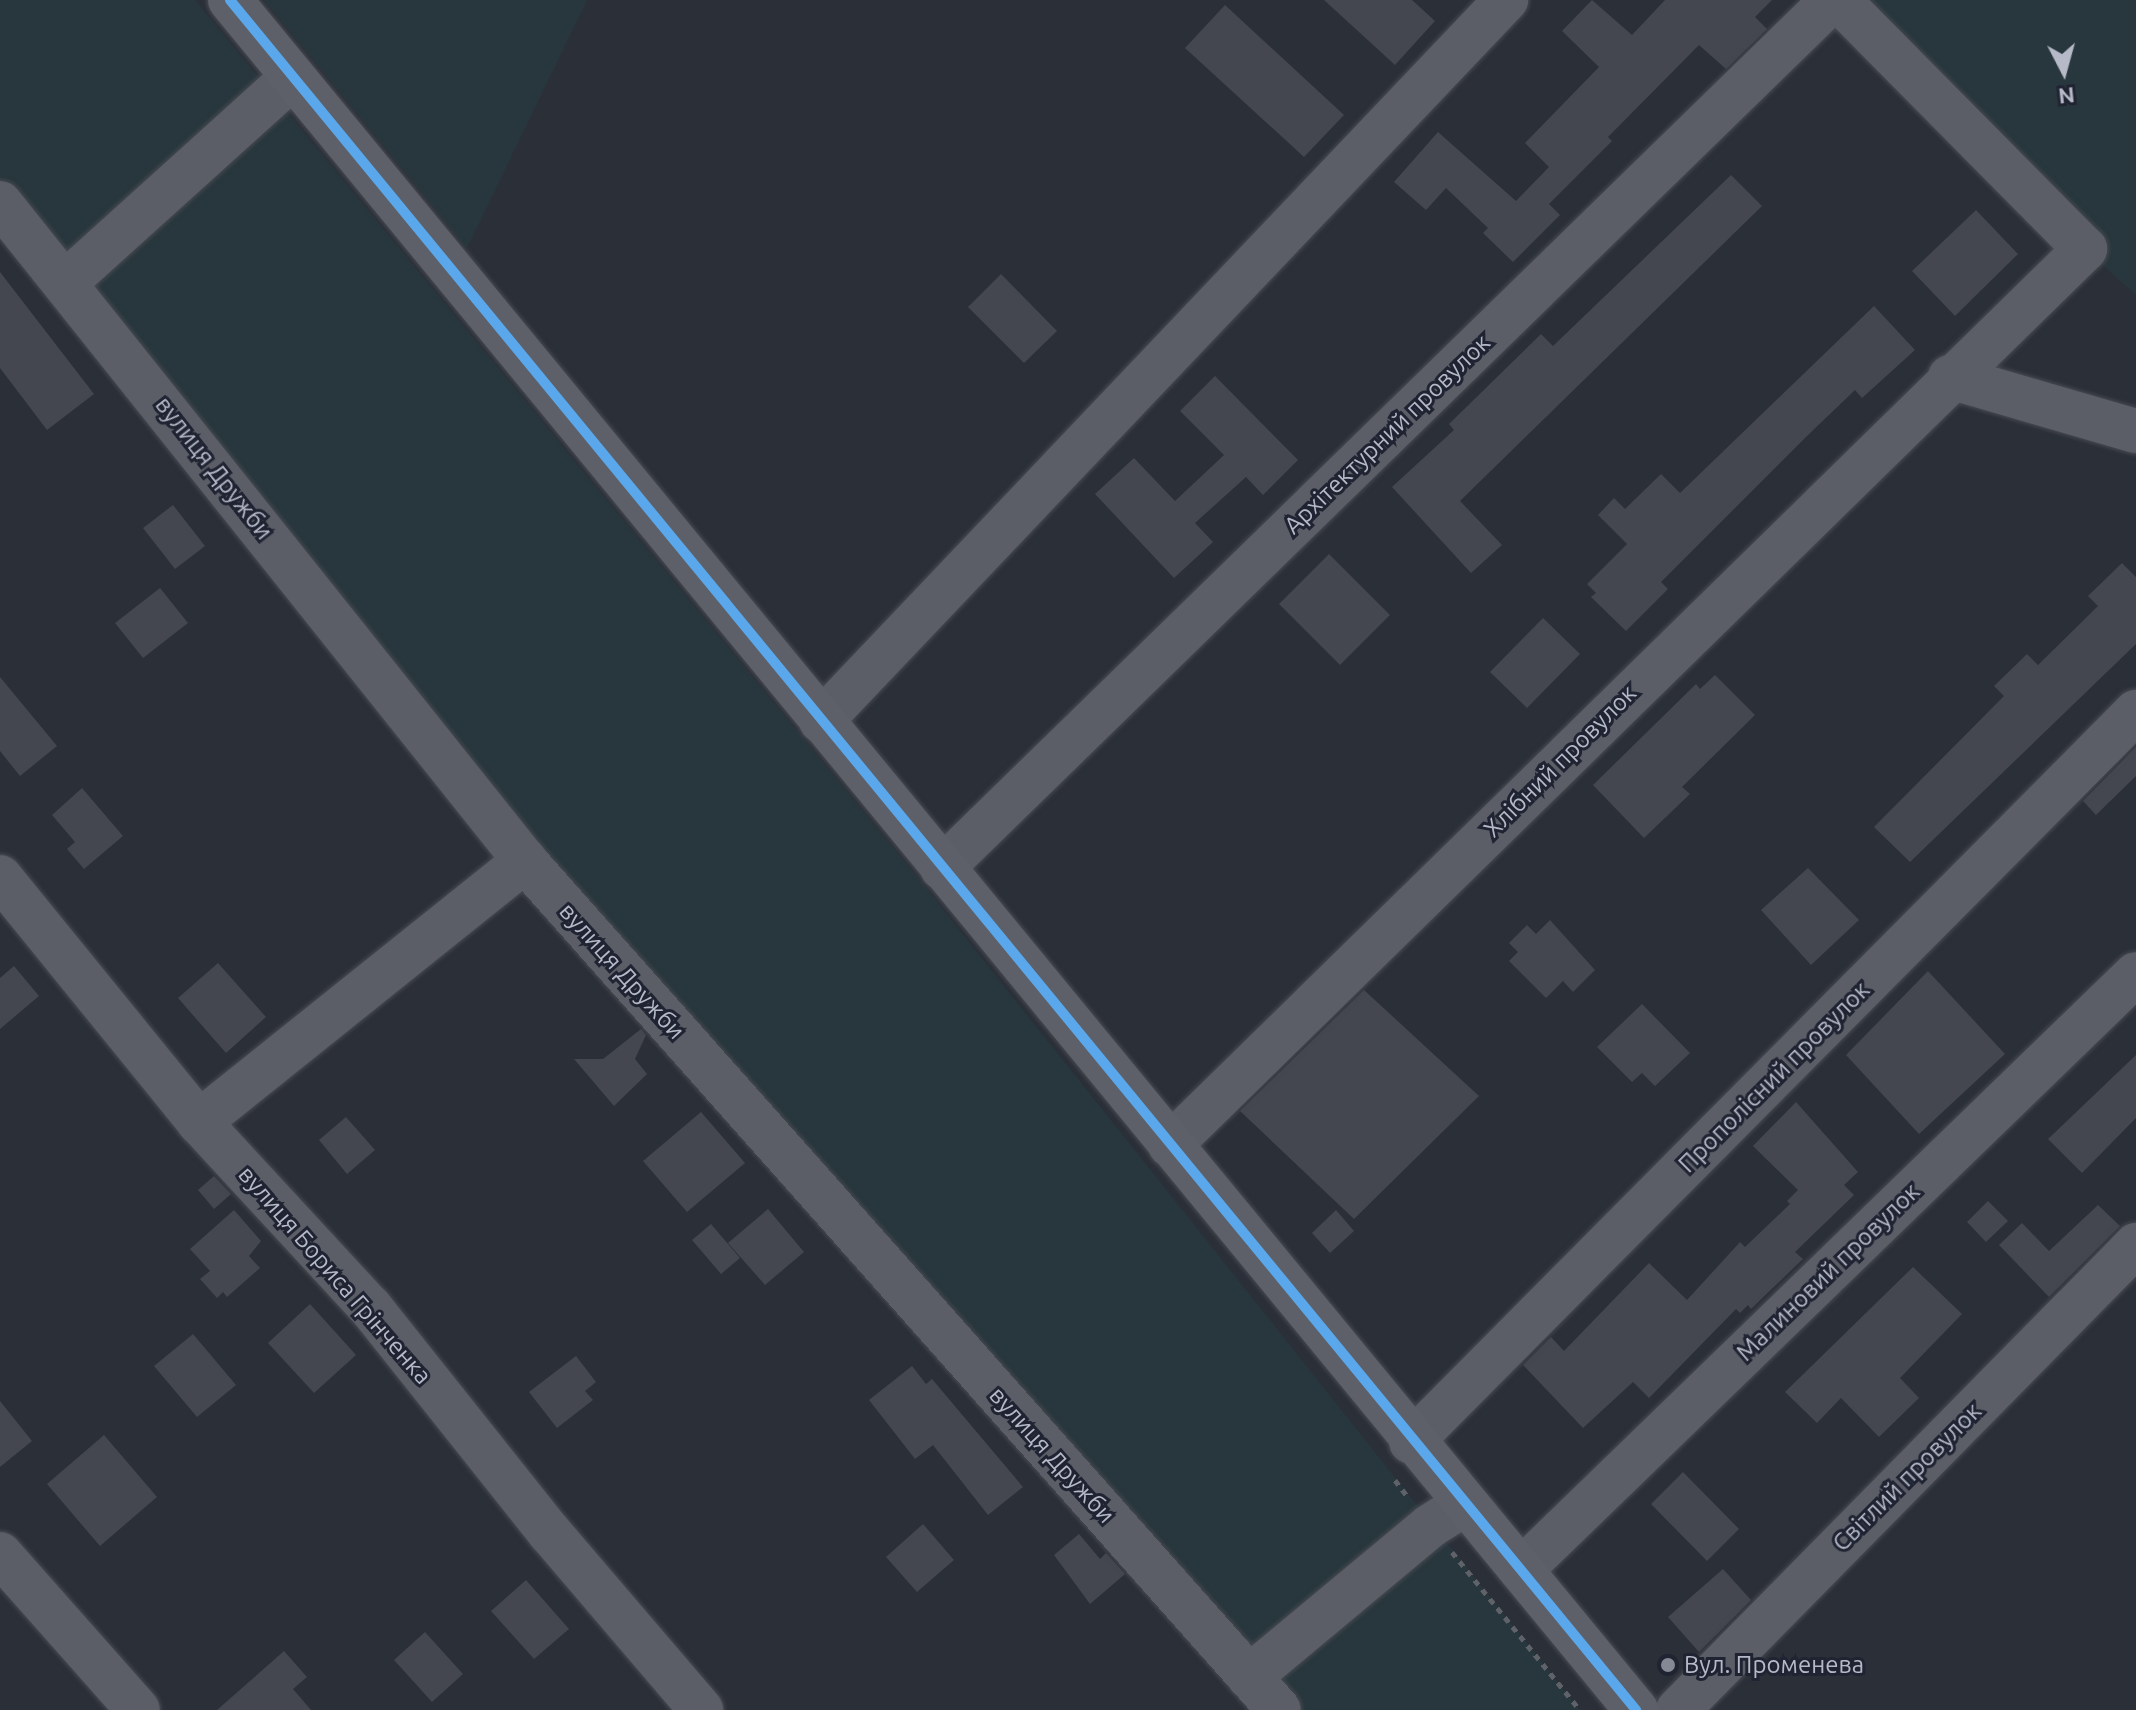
<!DOCTYPE html>
<meta charset="utf-8">
<style>
body{margin:0}
#map{position:relative;width:2136px;height:1710px;overflow:hidden;background:#2b2f38;font-family:Ubuntu,sans-serif}
div>[style]{position:absolute}
.green>*{inset:0;background:#28373d}
.building>*{inset:0;background:#44474f}
.path>*{height:5px;margin-top:-2.5px;transform-origin:0;background:repeating-linear-gradient(90deg,#5f6269 0 6px,transparent 0 12px)}
.roads{filter:drop-shadow(0 0 2px #474a51) drop-shadow(0 0 2px #474a51)}
.minor>*{height:44px;margin:-22px;padding:0 22px;transform-origin:22px;border-radius:22px;background:#5b5e66}
.major>*{height:44px;margin:-22px;padding:0 22px;transform-origin:22px;border-radius:22px;background:#5d6068}
.bus-1>*{height:10px;margin:-5px;padding:0 5px;transform-origin:5px;border-radius:5px;background:#5aa8eb}
.dots>*{width:22px;height:22px;translate:-50% -50%;box-sizing:border-box;border:4px solid #1f2332;border-radius:50%}
span{translate:-50% -50%;white-space:nowrap;text-align:center;line-height:1.15;-webkit-text-stroke:6px #1f2332;paint-order:stroke}
.street-label{font-size:24px;color:#b6bac8}
.poi-label{font-size:24px;color:#b6bac8}
.left{translate:0 -50%;text-align:left}
.north{position:absolute;left:2024px;top:32px;width:80px;height:80px;-webkit-text-stroke:6px #1f2332;paint-order:stroke;rotate:174deg;font-size:22px;font-weight:700;line-height:32px;text-align:center;color:#b6bac8}
.north::after{content:'';display:block;margin:auto;width:28px;height:36px;background:#b6bac8;clip-path:polygon(50% 0,100% 100%,50% 72%,0 100%)}
</style>
<div id="map">
<div class="green">
<div style="clip-path:polygon(0 0,195px 0,923px 884px,1580px 1710px,1279px 1710px,525px 861px,0 199px)"></div>
<div style="clip-path:polygon(264px 0,587px 0,467px 248px)"></div>
<div style="clip-path:polygon(1841px 0,2136px 0,2136px 295px,2085px 249px)"></div>
</div>
<div class="building">
<div style="clip-path:polygon(1324px 0,1412px 0,1435px 21px,1395px 65px)"></div>
<div style="clip-path:polygon(1592px 0,1632px 35px,1665px 0,1772px 0,1755px 17px,1767px 29px,1726px 69px,1699px 45px,1608px 137px,1612px 141px,1549px 204px,1560px 215px,1513px 262px,1483px 233px,1488px 228px,1446px 188px,1426px 210px,1394px 182px,1438px 132px,1516px 201px,1549px 167px,1525px 143px,1599px 67px,1562px 31px)"></div>
<div style="clip-path:polygon(1225px 5px,1344px 115px,1304px 157px,1185px 48px)"></div>
<div style="clip-path:polygon(1731px 175px,1762px 206px,1460px 501px,1502px 545px,1471px 573px,1392px 487px,1454px 430px,1449px 424px,1541px 334px,1553px 346px)"></div>
<div style="clip-path:polygon(1976px 210px,2018px 254px,1955px 316px,1912px 271px)"></div>
<div style="clip-path:polygon(0 272px,94px 394px,47px 430px,0 368px)"></div>
<div style="clip-path:polygon(1001px 274px,1057px 331px,1024px 363px,968px 307px)"></div>
<div style="clip-path:polygon(1874px 306px,1915px 350px,1862px 398px,1855px 390px,1807px 436px,1661px 582px,1668px 589px,1626px 631px,1591px 597px,1596px 593px,1587px 584px,1627px 544px,1598px 515px,1614px 498px,1625px 509px,1661px 474px,1680px 493px)"></div>
<div style="clip-path:polygon(1215px 376px,1298px 460px,1263px 495px,1246px 477px,1195px 523px,1213px 542px,1174px 578px,1095px 494px,1134px 458px,1175px 501px,1224px 455px,1180px 411px)"></div>
<div style="clip-path:polygon(173px 505px,205px 546px,175px 569px,143px 528px)"></div>
<div style="clip-path:polygon(1329px 554px,1390px 615px,1340px 665px,1279px 604px)"></div>
<div style="clip-path:polygon(2122px 563px,2136px 577px,2136px 644px,1910px 862px,1874px 827px,2004px 696px,1994px 686px,2027px 654px,2038px 665px,2098px 606px,2088px 596px)"></div>
<div style="clip-path:polygon(160px 588px,188px 623px,143px 658px,115px 623px)"></div>
<div style="clip-path:polygon(1543px 618px,1580px 654px,1527px 708px,1490px 672px)"></div>
<div style="clip-path:polygon(1715px 675px,1755px 715px,1682px 787px,1690px 794px,1644px 838px,1593px 785px,1696px 684px,1700px 689px)"></div>
<div style="clip-path:polygon(0 677px,57px 746px,20px 776px,0 751px)"></div>
<div style="clip-path:polygon(2136px 747px,2136px 776px,2096px 815px,2083px 801px)"></div>
<div style="clip-path:polygon(82px 788px,123px 836px,84px 869px,67px 849px,75px 842px,52px 815px)"></div>
<div style="clip-path:polygon(1808px 868px,1859px 920px,1811px 965px,1761px 910px)"></div>
<div style="clip-path:polygon(1550px 920px,1595px 970px,1573px 992px,1563px 981px,1546px 998px,1509px 961px,1518px 952px,1509px 943px,1527px 925px,1536px 934px)"></div>
<div style="clip-path:polygon(218px 963px,266px 1017px,226px 1053px,178px 998px)"></div>
<div style="clip-path:polygon(14px 966px,39px 996px,0 1029px,0 978px)"></div>
<div style="clip-path:polygon(1928px 971px,2005px 1054px,1919px 1134px,1846px 1055px)"></div>
<div style="clip-path:polygon(1364px 990px,1479px 1096px,1354px 1219px,1240px 1111px)"></div>
<div style="clip-path:polygon(1642px 1004px,1690px 1053px,1655px 1086px,1642px 1073px,1632px 1082px,1597px 1047px)"></div>
<div style="clip-path:polygon(641px 1029px,646px 1035px,635px 1059px,647px 1074px,614px 1106px,574px 1059px,603px 1059px)"></div>
<div style="clip-path:polygon(2136px 1055px,2136px 1118px,2082px 1173px,2048px 1139px)"></div>
<div style="clip-path:polygon(1796px 1102px,1858px 1172px,1844px 1185px,1854px 1195px,1795px 1252px,1803px 1259px,1751px 1309px,1748px 1305px,1740px 1313px,1736px 1309px,1649px 1398px,1633px 1382px,1583px 1428px,1523px 1365px,1551px 1337px,1564px 1351px,1649px 1263px,1687px 1300px,1740px 1242px,1745px 1247px,1790px 1204px,1787px 1201px,1798px 1190px,1753px 1146px)"></div>
<div style="clip-path:polygon(701px 1112px,745px 1163px,687px 1212px,643px 1161px)"></div>
<div style="clip-path:polygon(346px 1117px,375px 1150px,347px 1174px,319px 1140px)"></div>
<div style="clip-path:polygon(214px 1176px,231px 1194px,214px 1209px,198px 1190px)"></div>
<div style="clip-path:polygon(1988px 1201px,2008px 1221px,1986px 1242px,1967px 1222px)"></div>
<div style="clip-path:polygon(2098px 1205px,2120px 1226px,2049px 1297px,1999px 1245px,2022px 1223px,2049px 1251px)"></div>
<div style="clip-path:polygon(768px 1209px,804px 1252px,765px 1285px,728px 1243px)"></div>
<div style="clip-path:polygon(234px 1210px,261px 1241px,249px 1256px,260px 1268px,227px 1297px,223px 1292px,217px 1298px,200px 1279px,210px 1271px,190px 1249px)"></div>
<div style="clip-path:polygon(1336px 1210px,1354px 1231px,1330px 1253px,1312px 1233px)"></div>
<div style="clip-path:polygon(711px 1224px,740px 1258px,721px 1274px,692px 1240px)"></div>
<div style="clip-path:polygon(1913px 1267px,1962px 1314px,1900px 1378px,1919px 1398px,1879px 1437px,1841px 1398px,1817px 1423px,1785px 1392px)"></div>
<div style="clip-path:polygon(310px 1304px,356px 1355px,314px 1393px,268px 1343px)"></div>
<div style="clip-path:polygon(193px 1334px,236px 1385px,197px 1417px,154px 1366px)"></div>
<div style="clip-path:polygon(576px 1356px,596px 1382px,585px 1391px,593px 1400px,557px 1428px,529px 1392px)"></div>
<div style="clip-path:polygon(912px 1366px,926px 1384px,932px 1379px,1023px 1487px,988px 1515px,933px 1445px,915px 1459px,869px 1400px)"></div>
<div style="clip-path:polygon(0 1401px,32px 1441px,0 1467px)"></div>
<div style="clip-path:polygon(104px 1435px,157px 1497px,100px 1546px,47px 1484px)"></div>
<div style="clip-path:polygon(1683px 1472px,1739px 1529px,1707px 1561px,1651px 1504px)"></div>
<div style="clip-path:polygon(923px 1524px,954px 1560px,917px 1592px,886px 1557px)"></div>
<div style="clip-path:polygon(1079px 1534px,1100px 1559px,1106px 1553px,1125px 1574px,1090px 1604px,1054px 1555px)"></div>
<div style="clip-path:polygon(1723px 1569px,1751px 1600px,1699px 1652px,1668px 1617px)"></div>
<div style="clip-path:polygon(526px 1580px,569px 1629px,534px 1659px,491px 1611px)"></div>
<div style="clip-path:polygon(425px 1632px,463px 1674px,432px 1702px,394px 1660px)"></div>
<div style="clip-path:polygon(284px 1651px,307px 1677px,293px 1689px,311px 1710px,217px 1710px)"></div>
</div>
<div class="path">
<div style="left:1395px;top:1480px;width:21px;rotate:53deg"></div>
<div style="left:1452px;top:1552px;width:203px;rotate:51deg"></div>
</div>
<div class="roads">
<div class="minor">
<div style="left:0;top:203px;width:842px;rotate:51.41deg"></div>
<div style="left:525px;top:861px;width:1135px;rotate:48.39deg"></div>
<div style="left:66px;top:282px;width:306px;rotate:-42.1deg"></div>
<div style="left:1950px;top:377px;width:194px;rotate:16.2deg"></div>
<div style="left:821px;top:721px;width:995px;rotate:-46.47deg"></div>
<div style="left:942px;top:868px;width:1243px;rotate:-44.28deg"></div>
<div style="left:0;top:877px;width:316px;rotate:50.9deg"></div>
<div style="left:199px;top:1122px;width:252px;rotate:47.3deg"></div>
<div style="left:370px;top:1307px;width:289px;rotate:51.5deg"></div>
<div style="left:550px;top:1533px;width:233px;rotate:49.5deg"></div>
<div style="left:199px;top:1122px;width:418px;rotate:-38.7deg"></div>
<div style="left:1170px;top:1145px;width:1281px;rotate:-44.4deg"></div>
<div style="left:2085px;top:249px;width:350px;rotate:-134.7deg"></div>
<div style="left:1411px;top:1442px;width:1029px;rotate:-45.2deg"></div>
<div style="left:0;top:1554px;width:208px;rotate:48.5deg"></div>
<div style="left:1521px;top:1570px;width:856px;rotate:-44.1deg"></div>
<div style="left:1249px;top:1677px;width:236px;rotate:-39.8deg"></div>
<div style="left:1430px;top:1526px;width:41px;rotate:-32.2deg"></div>
<div style="left:1678px;top:1710px;width:653px;rotate:-45.43deg"></div>
</div>
<div class="major">
<div style="left:230px;top:0;width:2214px;rotate:50.57deg"></div>
</div>
</div>
<div class="bus-1">
<div style="left:230px;top:0;width:2214px;rotate:50.57deg"></div>
</div>
<div class="dots">
<div style="left:1668px;top:1665px;background:#858996"></div>
</div>
<div class="street-label">
<span style="left:1387px;top:434px;rotate:-44deg">Архітектурний провулок</span>
<span style="left:214px;top:468px;rotate:52deg">вулиця Дружби</span>
<span style="left:1560px;top:761px;rotate:-45deg">Хлібний провулок</span>
<span style="left:622px;top:971px;rotate:48deg">вулиця Дружби</span>
<span style="left:1774px;top:1077px;rotate:-45deg">Прополісний провулок</span>
<span style="left:1828px;top:1272px;rotate:-44deg">Малиновий провулок</span>
<span style="left:335px;top:1275px;rotate:49deg">вулиця Бориса Грінченка</span>
<span style="left:1052px;top:1455px;rotate:48deg">вулиця Дружби</span>
<span style="left:1907px;top:1477px;rotate:-45deg">Світлий провулок</span>
</div>
<div class="poi-label">
<span class="left" style="left:1684px;top:1665px">Вул. Променева</span>
</div>
<div class="north">N</div>
</div>
